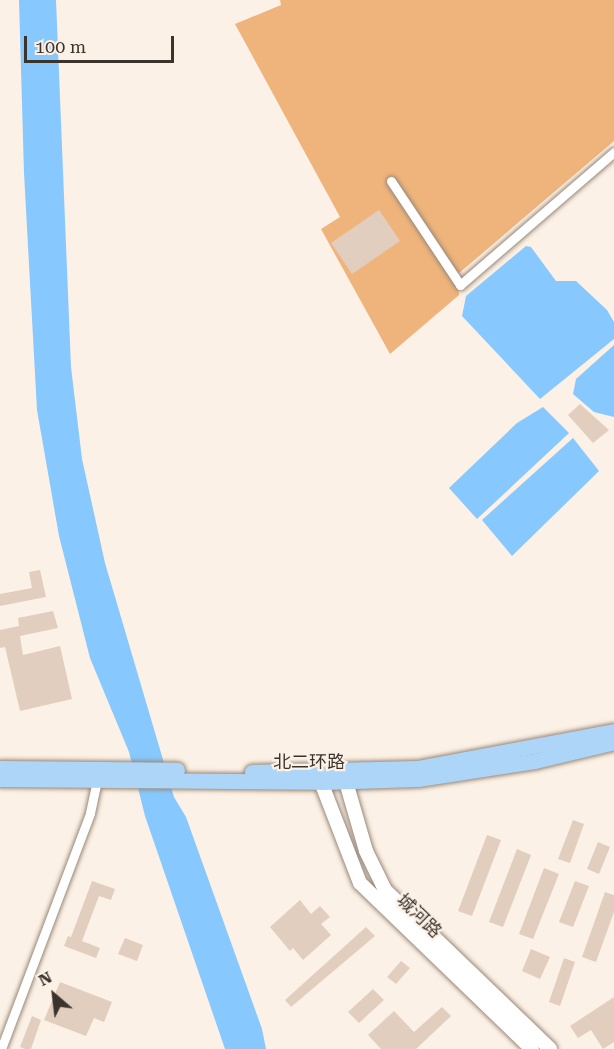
<!DOCTYPE html>
<meta charset="utf-8">
<style>
body{margin:0}
#map{position:relative;width:614px;height:1049px;overflow:hidden;background:#fcf1e6;font-family:"Roboto Serif","Noto Sans SC",serif}
div>[style]{position:absolute}
.green>*{inset:0;background:#efb47b}
.water>*{inset:0;background:#87c8fe}
.building>*{inset:0;background:#e1cebe}
.roads{filter:drop-shadow(0 0 2px #998878) drop-shadow(0 0 2px #998878)}
.street>*{height:9px;margin:-4.5px;padding:0 4.5px;transform-origin:4.5px;border-radius:4.5px;background:#fff}
.secondary>*{height:14px;margin:-7px;padding:0 7px;transform-origin:7px;border-radius:7px;background:#fff}
.primary>*{height:15px;margin:-7.5px;padding:0 7.5px;transform-origin:7.5px;border-radius:7.5px;background:#acd5f7}
span{translate:-50% -50%;white-space:nowrap;text-align:center;line-height:1.15;-webkit-text-stroke:4.5px #fcf1e6;paint-order:stroke}
.street-label{font-size:18px;color:#3b342d}
.north{position:absolute;left:24px;top:965px;width:60px;height:60px;-webkit-text-stroke:4px #fcf1e6;paint-order:stroke;rotate:332deg;font-size:16px;font-weight:700;line-height:24px;text-align:center;color:#3b342d}
.north::after{content:'';display:block;margin:auto;width:21px;height:27px;background:#3b342d;clip-path:polygon(50% 0,100% 100%,50% 72%,0 100%)}
.scale{position:absolute;left:24px;top:36px;width:150px;height:27px;box-sizing:border-box;border:3px solid #3b342d;border-top:0;padding-left:8px;font-size:18px;line-height:21px;white-space:nowrap;color:#3b342d;-webkit-text-stroke:4px #fcf1e6;paint-order:stroke}
</style>
<div id="map">
<div class="green">
<div style="clip-path:polygon(280px 0,614px 0,614px 141px,458px 274px,459px 295px,390px 354px,321px 229px,340px 217px,235px 24px,281px 5px)"></div>
</div>
<div class="water">
<div style="clip-path:polygon(19px 0,56px 0,71px 367px,82px 459px,105px 563px,174px 797px,186px 817px,262px 1029px,266px 1049px,225px 1049px,145px 816px,129px 752px,90px 658px,59px 536px,37px 410px,24px 173px)"></div>
<div style="clip-path:polygon(526px 246px,531px 247px,556px 281px,576px 281px,607px 310px,614px 322px,614px 339px,540px 399px,462px 316px,466px 296px)"></div>
<div style="clip-path:polygon(614px 345px,614px 417px,594px 412px,573px 394px,576px 379px)"></div>
<div style="clip-path:polygon(543px 407px,569px 433px,477px 519px,449px 488px,517px 423px)"></div>
<div style="clip-path:polygon(573px 438px,599px 471px,512px 556px,482px 520px)"></div>
</div>
<div class="building">
<div style="clip-path:polygon(379px 210px,400px 241px,352px 274px,331px 243px)"></div>
<div style="clip-path:polygon(580px 404px,609px 430px,593px 443px,568px 415px)"></div>
<div style="clip-path:polygon(40px 570px,46px 597px,0 606px,0 594px,32px 588px,29px 572px)"></div>
<div style="clip-path:polygon(53px 611px,58px 628px,20px 636px,23px 655px,60px 646px,72px 699px,20px 711px,5px 647px,0 648px,0 630px,19px 626px,18px 618px)"></div>
<div style="clip-path:polygon(573px 820px,584px 824px,570px 863px,558px 859px)"></div>
<div style="clip-path:polygon(487px 835px,501px 840px,472px 916px,458px 911px)"></div>
<div style="clip-path:polygon(598px 842px,610px 847px,599px 874px,587px 869px)"></div>
<div style="clip-path:polygon(517px 849px,531px 855px,503px 927px,489px 922px)"></div>
<div style="clip-path:polygon(544px 868px,559px 874px,533px 939px,519px 934px)"></div>
<div style="clip-path:polygon(92px 881px,115px 889px,111px 900px,99px 896px,82px 941px,100px 948px,96px 958px,64px 946px,68px 936px,71px 937px)"></div>
<div style="clip-path:polygon(575px 881px,589px 886px,573px 927px,559px 922px)"></div>
<div style="clip-path:polygon(605px 892px,614px 895px,614px 912px,596px 962px,582px 957px)"></div>
<div style="clip-path:polygon(300px 900px,311px 914px,320px 906px,330px 917px,321px 924px,331px 935px,303px 960px,293px 948px,290px 951px,270px 927px)"></div>
<div style="clip-path:polygon(366px 927px,375px 936px,291px 1007px,285px 1000px)"></div>
<div style="clip-path:polygon(125px 938px,143px 945px,137px 961px,118px 954px)"></div>
<div style="clip-path:polygon(531px 949px,550px 957px,540px 979px,522px 971px)"></div>
<div style="clip-path:polygon(564px 958px,575px 962px,560px 1006px,549px 1002px)"></div>
<div style="clip-path:polygon(401px 961px,410px 968px,396px 984px,387px 977px)"></div>
<div style="clip-path:polygon(60px 982px,112px 1002px,104px 1022px,94px 1018px,86px 1036px,44px 1020px)"></div>
<div style="clip-path:polygon(373px 989px,384px 1000px,359px 1023px,348px 1012px)"></div>
<div style="clip-path:polygon(614px 997px,614px 1042px,603px 1049px,591px 1030px,578px 1038px,570px 1026px)"></div>
<div style="clip-path:polygon(442px 1007px,451px 1016px,416px 1049px,381px 1049px,368px 1035px,394px 1011px,414px 1032px)"></div>
<div style="clip-path:polygon(32px 1016px,41px 1020px,31px 1049px,25px 1049px,20px 1047px)"></div>
</div>
<div class="roads">
<div class="street">
<div style="left:391px;top:181px;width:125px;rotate:56.4deg"></div>
<div style="left:460px;top:285px;width:203px;rotate:-40.8deg"></div>
<div style="left:1px;top:1049px;width:252px;rotate:-69.3deg"></div>
<div style="left:90px;top:813px;width:34px;rotate:-78deg"></div>
</div>
<div class="secondary">
<div style="left:321px;top:782px;width:108px;rotate:68.9deg"></div>
<div style="left:360px;top:883px;width:239px;rotate:44deg"></div>
<div style="left:346px;top:782px;width:72px;rotate:73.8deg"></div>
<div style="left:366px;top:851px;width:43px;rotate:64deg"></div>
<div style="left:385px;top:890px;width:229px;rotate:43.9deg"></div>
</div>
<div class="primary">
<div style="left:0;top:768px;width:177px;rotate:0.6deg"></div>
<div style="left:252px;top:772px;width:165px;rotate:-1.4deg"></div>
<div style="left:417px;top:768px;width:200px;rotate:-10.6deg"></div>
<div style="left:0;top:779px;width:321px;rotate:0.5deg"></div>
<div style="left:321px;top:782px;width:97px;rotate:-1.8deg"></div>
<div style="left:418px;top:779px;width:118px;rotate:-8.7deg"></div>
<div style="left:535px;top:761px;width:81px;rotate:-13.5deg"></div>
</div>
</div>
<div class="street-label">
<span style="left:309px;top:762px">北二环路</span>
<span style="left:419px;top:916px;rotate:44deg">城河路</span>
</div>
<div class="north">N</div>
<div class="scale">100 m</div>
</div>
